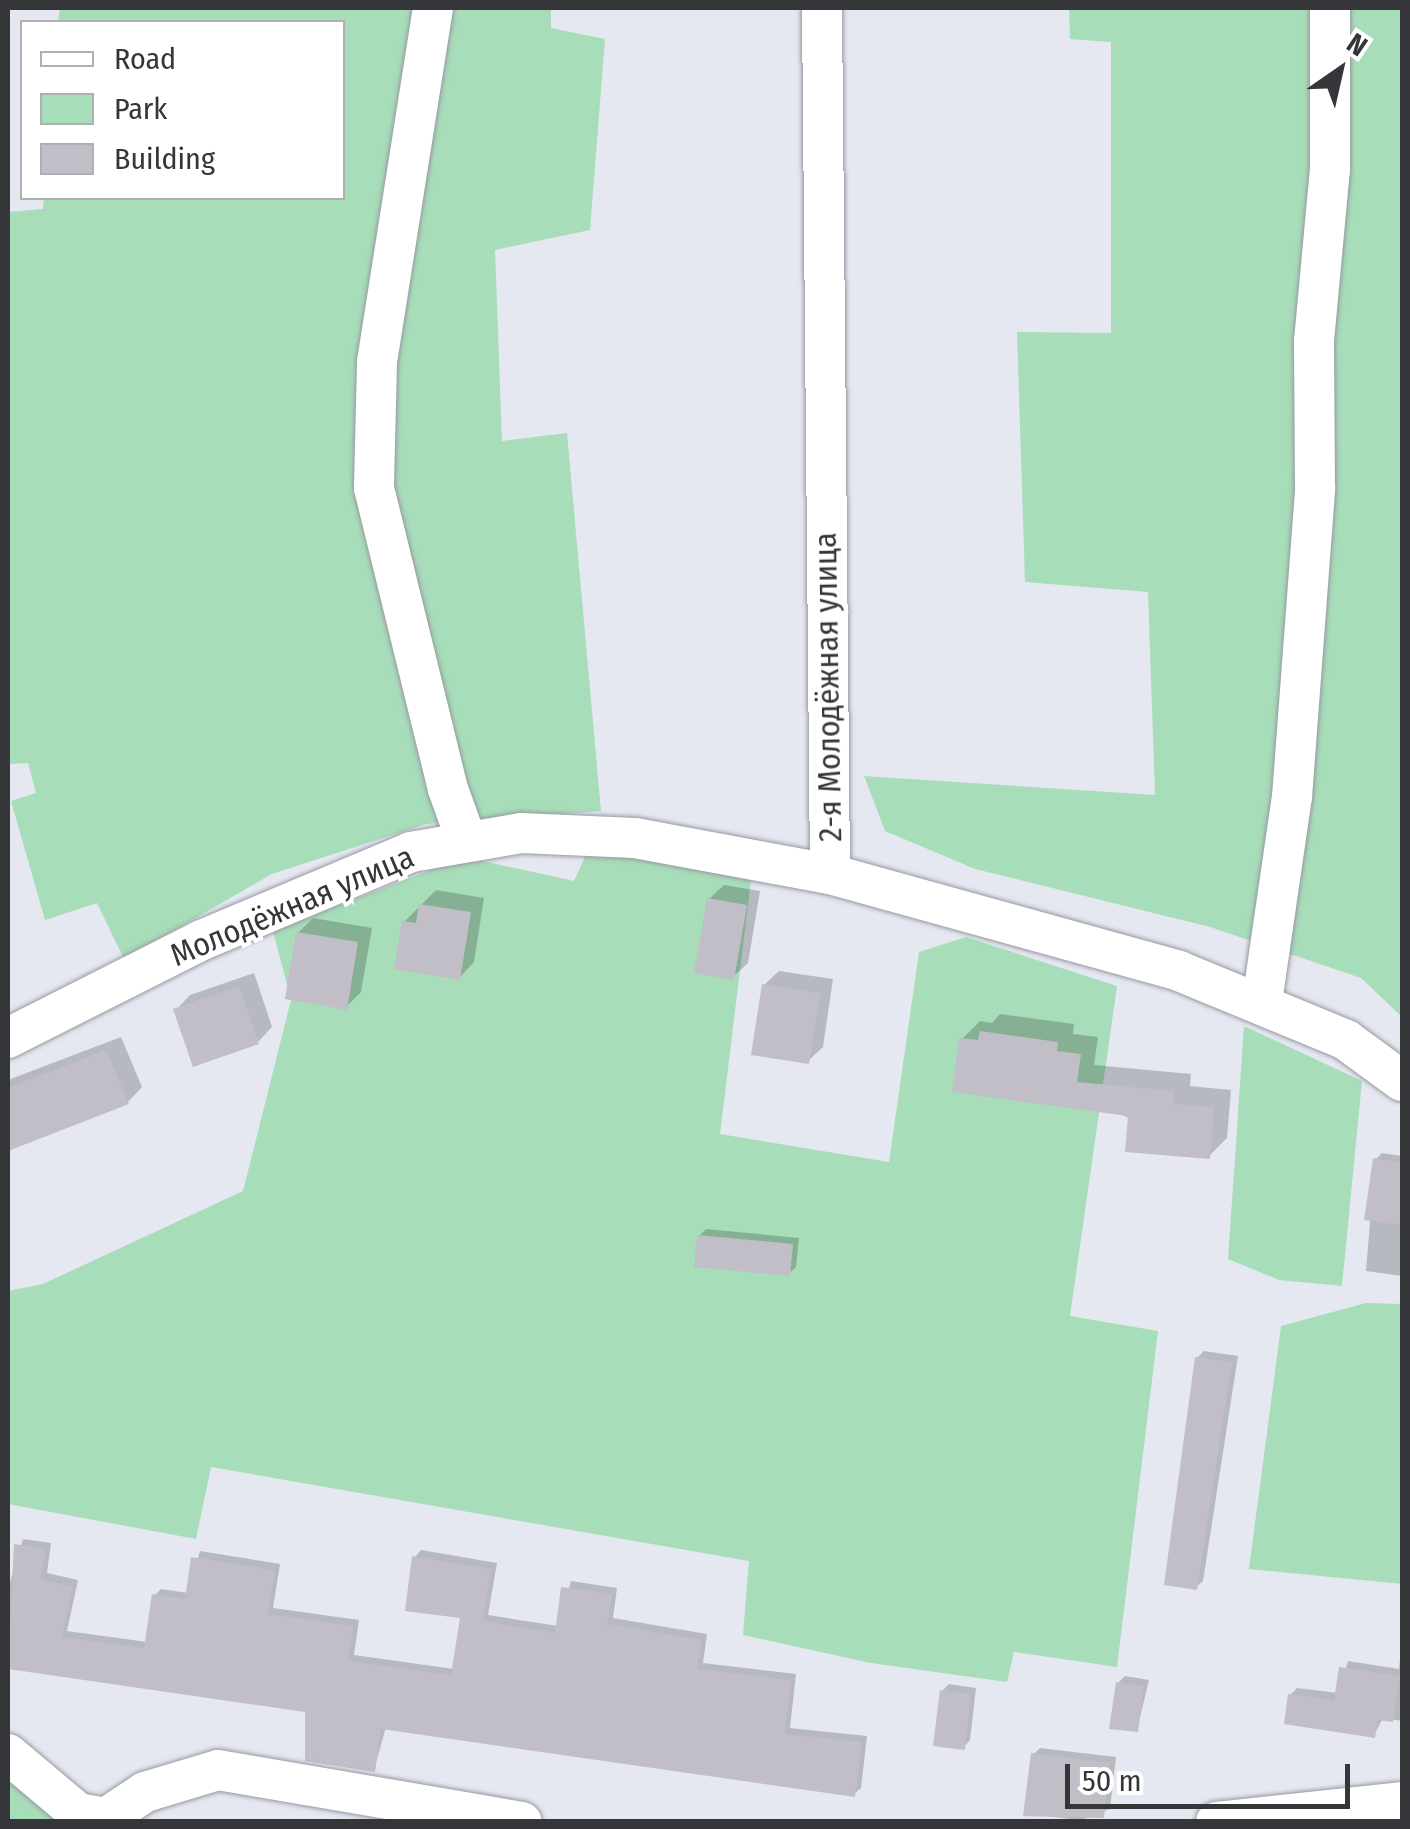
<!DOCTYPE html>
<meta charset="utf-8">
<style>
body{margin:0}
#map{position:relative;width:1410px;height:1829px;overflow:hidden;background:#e5e8f1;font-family:"Fira Sans Condensed",sans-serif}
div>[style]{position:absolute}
.green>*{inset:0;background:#a7ddb9}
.shadow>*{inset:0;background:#0003}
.building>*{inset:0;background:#c1bec7}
.roads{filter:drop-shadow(0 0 2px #9799a2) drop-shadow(0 0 2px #9799a2)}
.minor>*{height:40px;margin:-20px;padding:0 20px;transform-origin:20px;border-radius:20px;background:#fff}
span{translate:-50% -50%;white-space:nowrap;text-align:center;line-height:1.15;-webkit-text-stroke:8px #fff;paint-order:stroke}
.street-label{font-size:32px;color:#353639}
.frame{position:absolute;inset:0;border:10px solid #353639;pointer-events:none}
.legend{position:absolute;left:20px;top:20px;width:325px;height:180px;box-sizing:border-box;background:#fff;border:2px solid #aeafb0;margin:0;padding:12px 18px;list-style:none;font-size:30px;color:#353639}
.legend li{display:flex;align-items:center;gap:20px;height:50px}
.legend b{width:50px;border:2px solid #aeafb0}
.north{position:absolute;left:1290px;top:20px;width:100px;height:100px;-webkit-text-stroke:8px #fff;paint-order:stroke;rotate:34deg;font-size:28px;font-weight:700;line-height:40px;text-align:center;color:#353639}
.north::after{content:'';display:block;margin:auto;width:35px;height:45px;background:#353639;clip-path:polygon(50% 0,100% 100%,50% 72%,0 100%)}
.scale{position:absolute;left:1065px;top:1764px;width:285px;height:45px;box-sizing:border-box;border:5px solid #353639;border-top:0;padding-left:12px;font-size:30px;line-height:35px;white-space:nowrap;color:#353639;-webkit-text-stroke:8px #fff;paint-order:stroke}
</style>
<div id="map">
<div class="green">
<div style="clip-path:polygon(60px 8px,551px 8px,551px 28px,605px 39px,590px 230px,495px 250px,502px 441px,567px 433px,601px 811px,426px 824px,272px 874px,124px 959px,97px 903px,45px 920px,11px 801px,36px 793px,28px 763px,8px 764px,8px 212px,43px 209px,44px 198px,342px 198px,342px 22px,58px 22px)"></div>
<div style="clip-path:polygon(1069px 8px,1402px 8px,1402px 1017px,1361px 978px,1210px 927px,975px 869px,885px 831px,864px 776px,1155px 795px,1148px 592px,1025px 582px,1017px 332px,1111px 333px,1111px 42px,1070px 39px)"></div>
<div style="clip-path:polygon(588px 850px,751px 880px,720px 1134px,889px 1162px,919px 952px,966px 937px,1117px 986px,1070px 1316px,1158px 1331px,1117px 1667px,1014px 1652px,1007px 1682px,871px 1663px,743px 1635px,749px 1561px,211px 1467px,196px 1539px,8px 1504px,8px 1291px,43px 1284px,243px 1191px,291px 1000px,273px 931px,464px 857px,574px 881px)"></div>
<div style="clip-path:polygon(1244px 1026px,1362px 1081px,1342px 1286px,1279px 1280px,1228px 1259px)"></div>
<div style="clip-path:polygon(1366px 1303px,1402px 1304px,1402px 1584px,1249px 1569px,1281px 1326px)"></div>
<div style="clip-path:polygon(8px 1779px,60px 1821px,8px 1821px)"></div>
</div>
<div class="shadow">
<div style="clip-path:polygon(724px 885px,760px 891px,748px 963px,733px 977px,709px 899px)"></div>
<div style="clip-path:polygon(436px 890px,484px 898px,474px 962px,460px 977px,404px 922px)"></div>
<div style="clip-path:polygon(313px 918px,372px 928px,361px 992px,346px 1007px,298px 933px)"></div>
<div style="clip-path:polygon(779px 971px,833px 979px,823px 1047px,808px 1061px,764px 985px)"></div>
<div style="clip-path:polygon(254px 973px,272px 1027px,258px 1042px,176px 1010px,190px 995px)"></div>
<div style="clip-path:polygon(1000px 1014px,1074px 1024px,1073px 1034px,1098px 1037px,1094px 1065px,1191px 1074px,1190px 1086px,1231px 1090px,1227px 1138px,1209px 1156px,962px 1039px,980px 1021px,992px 1023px)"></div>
<div style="clip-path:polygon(121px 1037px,142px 1087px,128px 1102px,8px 1148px,8px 1080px)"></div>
<div style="clip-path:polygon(1382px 1153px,1402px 1156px,1402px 1276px,1366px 1271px,1375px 1160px)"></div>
<div style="clip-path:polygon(706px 1229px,799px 1238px,796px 1267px,789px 1273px,699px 1236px)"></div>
<div style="clip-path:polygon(1204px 1351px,1238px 1356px,1203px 1581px,1196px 1587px,1197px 1358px)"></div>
<div style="clip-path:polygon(23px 1539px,51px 1543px,47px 1573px,78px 1580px,67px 1631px,147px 1642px,154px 1596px,161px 1589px,188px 1593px,200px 1551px,280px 1564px,273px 1608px,359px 1620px,354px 1655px,454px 1669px,463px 1616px,415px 1557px,421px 1550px,497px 1563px,488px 1615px,558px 1626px,571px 1581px,617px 1588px,613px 1618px,707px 1634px,703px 1663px,796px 1674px,790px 1728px,867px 1736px,861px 1788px,854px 1794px,386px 1727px,374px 1770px,308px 1710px,8px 1667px,8px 1589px)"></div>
<div style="clip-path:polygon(1402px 1640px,1402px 1721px,1383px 1718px,1374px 1735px,1290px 1695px,1297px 1688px,1338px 1693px,1348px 1661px,1399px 1669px)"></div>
<div style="clip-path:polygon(1125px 1676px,1149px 1680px,1137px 1730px,1118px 1683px)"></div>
<div style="clip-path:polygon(949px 1684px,976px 1688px,970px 1740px,964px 1747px,942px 1691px)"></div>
<div style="clip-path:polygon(1040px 1748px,1116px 1757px,1110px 1809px,1081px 1820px,1026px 1814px,1033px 1755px)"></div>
</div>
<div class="building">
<div style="clip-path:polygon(707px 898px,747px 905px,734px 980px,694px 973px)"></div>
<div style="clip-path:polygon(419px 904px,471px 912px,460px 980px,394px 969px,402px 921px,416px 923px)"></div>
<div style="clip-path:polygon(296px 932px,358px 942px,347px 1010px,285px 999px)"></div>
<div style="clip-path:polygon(762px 984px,820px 993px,809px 1064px,751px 1055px)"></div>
<div style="clip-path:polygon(239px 986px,259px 1044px,193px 1067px,173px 1009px)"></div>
<div style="clip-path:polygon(980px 1031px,1058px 1042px,1057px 1051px,1081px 1054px,1077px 1082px,1174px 1091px,1174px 1104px,1214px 1107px,1210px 1159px,1125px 1152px,1128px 1116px,952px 1092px,959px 1038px,978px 1040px)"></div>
<div style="clip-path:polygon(106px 1050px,129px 1104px,8px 1151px,8px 1088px)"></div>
<div style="clip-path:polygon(1373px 1158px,1402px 1163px,1402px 1225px,1364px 1220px)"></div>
<div style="clip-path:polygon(697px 1235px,793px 1244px,790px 1276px,694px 1267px)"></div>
<div style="clip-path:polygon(1195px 1357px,1232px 1362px,1197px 1590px,1164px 1585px)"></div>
<div style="clip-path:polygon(14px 1544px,46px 1549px,41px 1579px,73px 1587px,62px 1637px,144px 1648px,152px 1594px,185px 1599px,191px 1557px,275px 1570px,268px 1614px,353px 1626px,348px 1661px,451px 1675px,460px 1618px,405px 1611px,412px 1556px,491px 1569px,483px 1621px,555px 1633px,561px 1587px,612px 1594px,607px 1624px,702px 1640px,697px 1669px,791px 1680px,785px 1734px,862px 1742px,855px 1797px,381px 1729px,375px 1772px,305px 1761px,305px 1712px,8px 1669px)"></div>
<div style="clip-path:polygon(1339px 1667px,1400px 1676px,1393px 1722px,1378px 1720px,1375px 1738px,1284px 1724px,1288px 1694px,1334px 1700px)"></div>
<div style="clip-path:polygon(1116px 1682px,1144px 1686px,1138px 1732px,1109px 1729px)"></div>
<div style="clip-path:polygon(940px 1690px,971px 1694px,965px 1750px,933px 1746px)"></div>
<div style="clip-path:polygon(1031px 1753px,1110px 1763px,1104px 1818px,1023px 1816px)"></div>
</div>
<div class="roads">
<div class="minor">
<div style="left:433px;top:8px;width:359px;rotate:99deg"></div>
<div style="left:377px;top:363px;width:125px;rotate:91.4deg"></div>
<div style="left:374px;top:488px;width:310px;rotate:76.2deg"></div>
<div style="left:448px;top:789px;width:56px;rotate:70.3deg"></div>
<div style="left:822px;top:8px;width:866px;rotate:89.47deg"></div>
<div style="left:1262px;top:1002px;width:207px;rotate:-81.7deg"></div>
<div style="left:1292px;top:797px;width:310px;rotate:-85.7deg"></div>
<div style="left:1315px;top:488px;width:147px;rotate:-90.4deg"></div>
<div style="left:1314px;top:341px;width:172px;rotate:-84.7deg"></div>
<div style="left:1330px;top:170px;width:162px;rotate:-90deg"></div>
<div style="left:8px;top:1038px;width:217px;rotate:-26.8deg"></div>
<div style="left:202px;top:940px;width:227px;rotate:-22.8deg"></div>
<div style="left:411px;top:852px;width:112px;rotate:-9.8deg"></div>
<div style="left:521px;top:833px;width:114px;rotate:2.5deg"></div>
<div style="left:635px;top:838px;width:198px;rotate:10.5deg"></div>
<div style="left:830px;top:874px;width:362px;rotate:15.5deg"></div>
<div style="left:1179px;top:971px;width:181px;rotate:22.4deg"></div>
<div style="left:1346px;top:1040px;width:69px;rotate:36.2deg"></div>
<div style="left:8px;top:1754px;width:92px;rotate:40.1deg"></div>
<div style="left:78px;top:1813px;width:28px;rotate:10deg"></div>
<div style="left:106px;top:1818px;width:47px;rotate:-33.7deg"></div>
<div style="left:145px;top:1792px;width:76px;rotate:-16.8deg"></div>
<div style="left:218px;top:1770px;width:308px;rotate:9.7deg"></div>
<div style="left:1216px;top:1822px;width:187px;rotate:-6.1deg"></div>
</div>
</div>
<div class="street-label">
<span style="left:828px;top:687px;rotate:-91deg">2-я Молодёжная улица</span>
<span style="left:292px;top:906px;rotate:-23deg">Молодёжная улица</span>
</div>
<div class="frame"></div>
<ul class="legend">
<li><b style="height:12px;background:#fff"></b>Road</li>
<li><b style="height:28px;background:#a7ddb9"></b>Park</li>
<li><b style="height:28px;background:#c1bec7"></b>Building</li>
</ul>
<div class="north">N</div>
<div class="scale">50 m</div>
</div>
